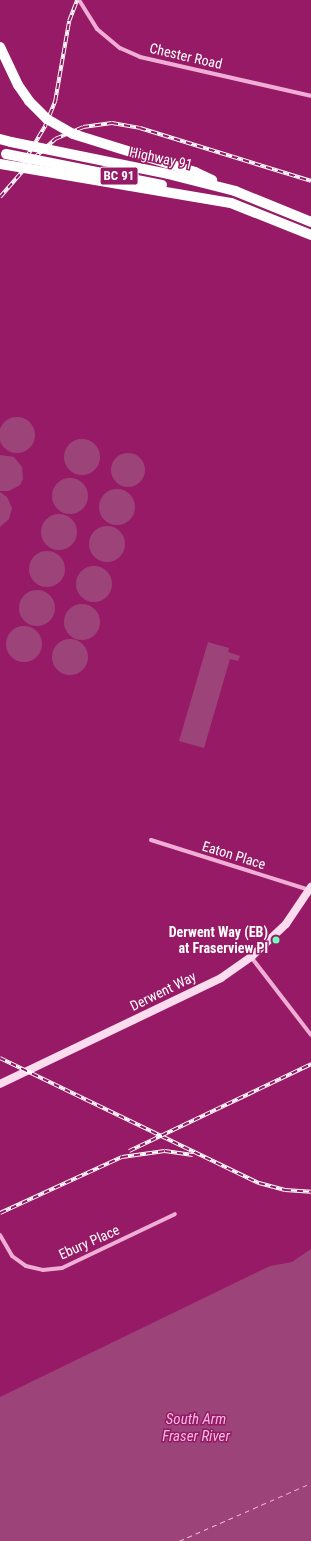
<!DOCTYPE html>
<style>
body{margin:0}
#map{position:relative;width:311px;height:1541px;overflow:hidden;background:#971a66;font-family:"Roboto Condensed",sans-serif}
div>[style]{position:absolute}
.water>*{inset:0;background:#9c4479}
.round{border-radius:50%}
.ferry>*{height:1px;margin-top:-0.5px;transform-origin:0;background:repeating-linear-gradient(90deg,#f7bae0 0 5px,transparent 0 9px)}
.street>*{height:4px;margin:-2px;padding:0 2px;transform-origin:2px;border-radius:2px;background:#f0aed7}
.secondary>*{height:8px;margin:-4px;padding:0 4px;transform-origin:4px;border-radius:4px;background:#fbdcef}
.highway>*{height:10px;margin:-5px;padding:0 5px;transform-origin:5px;border-radius:5px;background:#fff}
.rail>*{height:3.5px;margin-top:-1.75px;transform-origin:0;background:repeating-linear-gradient(90deg,#971a66 0 6px,#fff 0 12px);box-sizing:border-box;border-block:1px solid #fff}
.highway-bridge>*{height:10px;margin:-5px;padding:0 5px;transform-origin:5px;border-radius:5px;background:#fff}
.dots>*{width:11px;height:11px;translate:-50% -50%;box-sizing:border-box;border:2px solid #971a66;border-radius:50%}
span{translate:-50% -50%;white-space:nowrap;text-align:center;line-height:1.15;-webkit-text-stroke:3px #971a66;paint-order:stroke}
.shield-label span{padding:1px 3px;background:#971a66;border:1px solid;border-radius:3px;-webkit-text-stroke-width:0}
.shield-label{font-size:13px;color:#fff;font-weight:700}
.street-label{font-size:14px;color:#fff}
.poi-label{font-size:14px;color:#fff;font-weight:700}
.right{translate:-100% -50%;text-align:right}
.water-label{font-size:15px;color:#f7bae0;font-style:italic}
</style>
<div id="map">
<div class="water">
<div class="round" style="left:-1px;top:417px;width:36px;height:36px"></div>
<div class="round" style="left:64px;top:439px;width:36px;height:36px"></div>
<div class="round" style="left:111px;top:453px;width:34px;height:34px"></div>
<div style="clip-path:polygon(0 455px,14px 457px,22px 467px,23px 479px,20px 485px,9px 491px,0 491px)"></div>
<div class="round" style="left:52px;top:478px;width:36px;height:36px"></div>
<div class="round" style="left:99px;top:489px;width:36px;height:36px"></div>
<div style="clip-path:polygon(0 492px,7px 497px,12px 508px,9px 519px,0 527px)"></div>
<div class="round" style="left:41px;top:514px;width:36px;height:36px"></div>
<div class="round" style="left:89px;top:526px;width:36px;height:36px"></div>
<div class="round" style="left:29px;top:551px;width:36px;height:36px"></div>
<div class="round" style="left:76px;top:566px;width:36px;height:36px"></div>
<div class="round" style="left:19px;top:590px;width:36px;height:36px"></div>
<div class="round" style="left:64px;top:604px;width:36px;height:36px"></div>
<div class="round" style="left:6px;top:626px;width:36px;height:36px"></div>
<div class="round" style="left:52px;top:639px;width:36px;height:36px"></div>
<div style="clip-path:polygon(208px 642px,229px 648px,228px 652px,240px 656px,238px 661px,230px 659px,204px 748px,179px 741px)"></div>
<div style="clip-path:polygon(311px 1249px,311px 1541px,0 1541px,0 1397px,270px 1266px,292px 1262px)"></div>
</div>
<div class="ferry">
<div style="left:179px;top:1541px;width:144px;rotate:-23.7deg"></div>
</div>
<div class="street">
<div style="left:79px;top:0;width:34px;rotate:58deg"></div>
<div style="left:97px;top:29px;width:30px;rotate:40deg"></div>
<div style="left:120px;top:48px;width:22px;rotate:24deg"></div>
<div style="left:140px;top:57px;width:175px;rotate:12.8deg"></div>
<div style="left:151px;top:840px;width:167px;rotate:17.5deg"></div>
<div style="left:251px;top:957px;width:98px;rotate:52.4deg"></div>
<div style="left:0;top:1235px;width:24px;rotate:60deg"></div>
<div style="left:12px;top:1256px;width:17px;rotate:36deg"></div>
<div style="left:26px;top:1266px;width:17px;rotate:13deg"></div>
<div style="left:43px;top:1270px;width:19px;rotate:-6deg"></div>
<div style="left:62px;top:1268px;width:125px;rotate:-25.5deg"></div>
</div>
<div class="secondary">
<div style="left:0;top:1084px;width:245px;rotate:-25.6deg"></div>
<div style="left:221px;top:978px;width:37px;rotate:-35deg"></div>
<div style="left:251px;top:957px;width:48px;rotate:-43.3deg"></div>
<div style="left:286px;top:924px;width:45px;rotate:-56deg"></div>
</div>
<div class="highway">
<div style="left:0;top:47px;width:42px;rotate:64.7deg"></div>
<div style="left:18px;top:85px;width:19px;rotate:55deg"></div>
<div style="left:0;top:139px;width:11px;rotate:15deg"></div>
<div style="left:235px;top:191px;width:82px;rotate:22.2deg"></div>
<div style="left:231px;top:203px;width:86px;rotate:21.8deg"></div>
</div>
<div class="rail">
<div style="left:20px;top:168px;width:49px;rotate:-59.2deg"></div>
<div style="left:45px;top:126px;width:27px;rotate:-68deg"></div>
<div style="left:55px;top:101px;width:81px;rotate:-80.1deg"></div>
<div style="left:69px;top:21px;width:22px;rotate:-69deg"></div>
<div style="left:0;top:197px;width:52px;rotate:-48.9deg"></div>
<div style="left:34px;top:158px;width:28px;rotate:-42deg"></div>
<div style="left:55px;top:139px;width:30px;rotate:-23deg"></div>
<div style="left:83px;top:127px;width:29px;rotate:-8deg"></div>
<div style="left:112px;top:123px;width:28px;rotate:10deg"></div>
<div style="left:140px;top:128px;width:179px;rotate:17.2deg"></div>
<div style="left:0;top:1058px;width:288px;rotate:25.8deg"></div>
<div style="left:259px;top:1183px;width:27px;rotate:15deg"></div>
<div style="left:285px;top:1190px;width:26px;rotate:4deg"></div>
<div style="left:129px;top:1151px;width:202px;rotate:-25.5deg"></div>
<div style="left:0;top:1213px;width:134px;rotate:-24.7deg"></div>
<div style="left:122px;top:1157px;width:43px;rotate:-7.9deg"></div>
<div style="left:165px;top:1151px;width:28px;rotate:8deg"></div>
</div>
<div class="highway-bridge">
<div style="left:29px;top:101px;width:25px;rotate:45deg"></div>
<div style="left:47px;top:119px;width:30px;rotate:30deg"></div>
<div style="left:73px;top:134px;width:128px;rotate:17.3deg"></div>
<div style="left:195px;top:172px;width:19px;rotate:25deg"></div>
<div style="left:11px;top:142px;width:160px;rotate:11.5deg"></div>
<div style="left:168px;top:174px;width:69px;rotate:14.2deg"></div>
<div style="left:6px;top:154px;width:159px;rotate:11.2deg"></div>
<div style="left:0;top:164px;width:234px;rotate:9.6deg"></div>
</div>
<div class="dots">
<div style="left:276px;top:940px;background:#6dffbc"></div>
</div>
<div class="shield-label">
<span style="left:119px;top:176px">BC 91</span>
</div>
<div class="street-label">
<span style="left:186px;top:56px;rotate:13deg">Chester Road</span>
<span style="left:161px;top:158px;rotate:12deg">Highway 91</span>
<span style="left:234px;top:855px;rotate:17deg">Eaton Place</span>
<span style="left:163px;top:991px;rotate:-26deg">Derwent Way</span>
<span style="left:89px;top:1242px;rotate:-24deg">Ebury Place</span>
</div>
<div class="poi-label">
<span class="right" style="left:268px;top:940px">Derwent Way (EB)<br>at Fraserview Pl</span>
</div>
<div class="water-label">
<span style="left:196px;top:1428px">South Arm<br>Fraser River</span>
</div>
</div>
